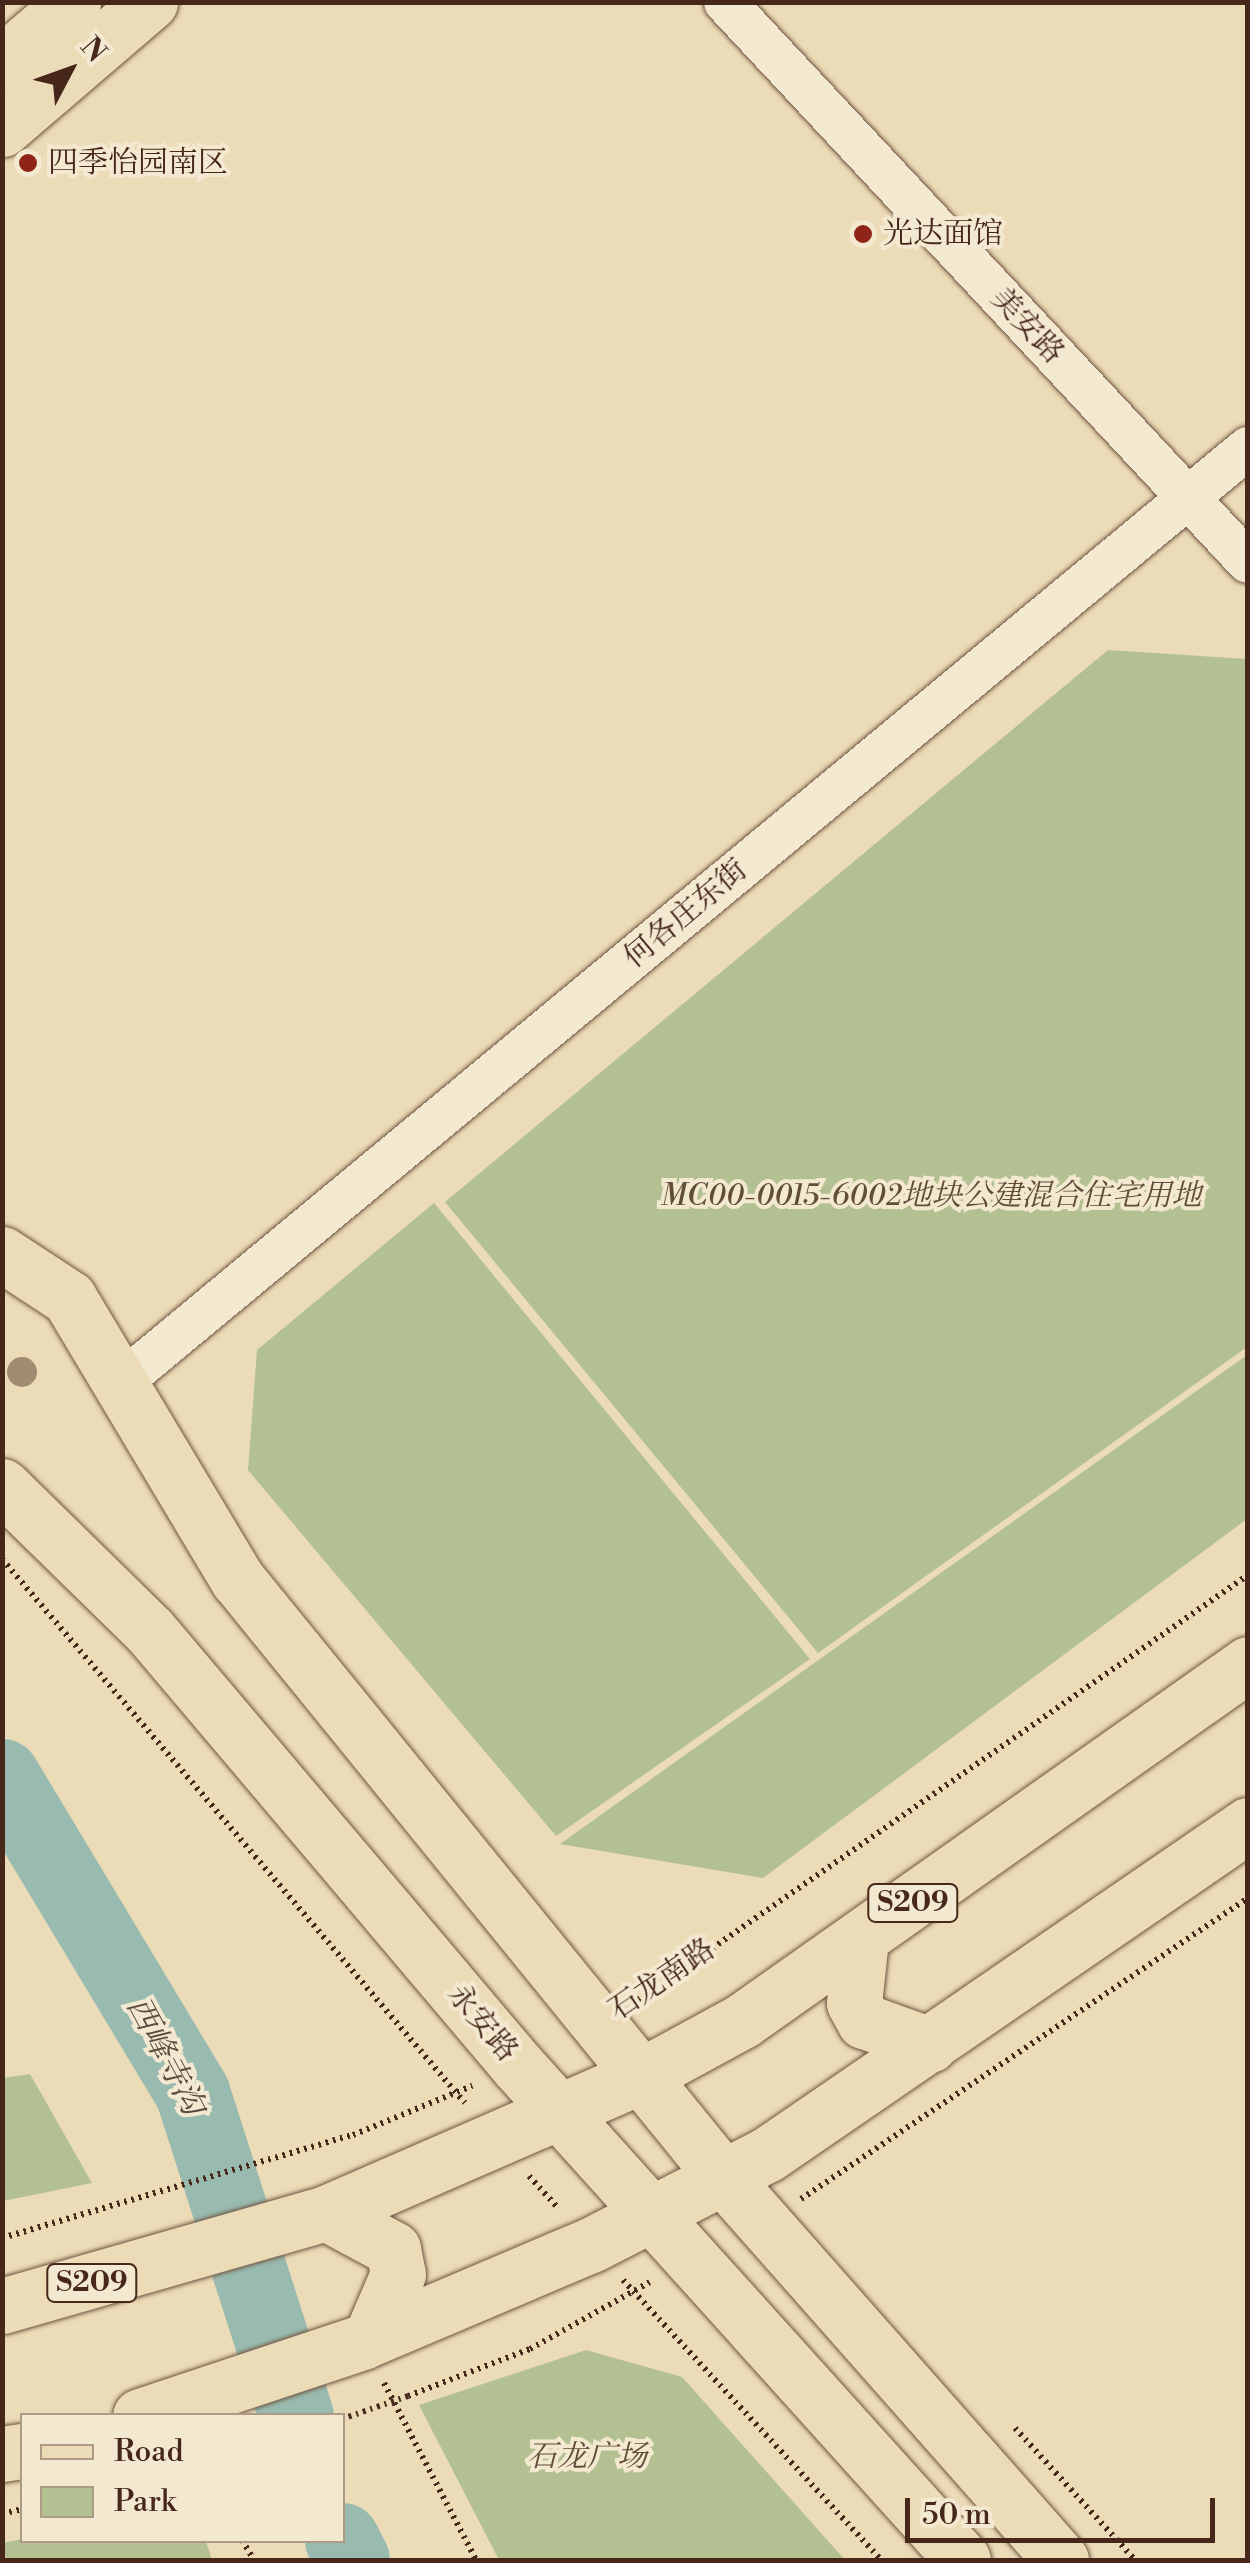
<!DOCTYPE html>
<meta charset="utf-8">
<style>
body{margin:0}
#map{position:relative;width:1250px;height:2563px;overflow:hidden;background:#ecdbb7;font-family:"Libre Bodoni","Noto Serif SC",serif}
div>[style]{position:absolute}
.green>*{inset:0;background:#b3c192}
.river>*{height:75px;margin:-37.5px;padding:0 37.5px;transform-origin:37.5px;border-radius:37.5px;background:#99bbaf}
.path>*{height:6px;margin-top:-3px;transform-origin:0;background:repeating-linear-gradient(90deg,#46271a 0 2.5px,transparent 0 7.5px)}
.roads{filter:drop-shadow(0 0 2px #705441) drop-shadow(0 0 2px #705441)}
.minor>*{height:42px;margin:-21px;padding:0 21px;transform-origin:21px;border-radius:21px;background:#f3e8d0}
.major>*{height:55px;margin:-27.5px;padding:0 27.5px;transform-origin:27.5px;border-radius:27.5px;background:#ecdbb7}
.path-bridge>*{height:6px;margin-top:-3px;transform-origin:0;background:repeating-linear-gradient(90deg,#46271a 0 2.5px,transparent 0 7.5px)}
.trees>*{width:30px;height:30px;margin:-15px;border-radius:50%;background:#a08d71}
.dots>*{width:28px;height:28px;translate:-50% -50%;box-sizing:border-box;border:5px solid #f3e8d0;border-radius:50%}
span{translate:-50% -50%;white-space:nowrap;text-align:center;line-height:1.15;-webkit-text-stroke:8px #f3e8d0;paint-order:stroke}
.shield-label span{padding:2px 8px;background:#f3e8d0;border:2px solid;border-radius:8px;-webkit-text-stroke-width:0}
.shield-label{font-size:28px;color:#46271a;font-weight:700}
.poi-label{font-size:30px;color:#46271a}
.left{translate:0 -50%;text-align:left}
.street-label{font-size:30px;color:#46271a}
.park-label{font-size:30px;color:#614e38;font-style:italic}
.water-label{font-size:32px;color:#5b4c3f;font-style:italic}
.frame{position:absolute;inset:0;border:5px solid #46271a;pointer-events:none}
.legend{position:absolute;left:20px;top:2413px;width:325px;height:130px;box-sizing:border-box;background:#f3e8d0;border:2px solid #ae9b87;margin:0;padding:12px 18px;list-style:none;font-size:30px;color:#46271a}
.legend li{display:flex;align-items:center;gap:20px;height:50px}
.legend b{width:50px;border:2px solid #ae9b87}
.north{position:absolute;left:20px;top:20px;width:100px;height:100px;-webkit-text-stroke:8px #f3e8d0;paint-order:stroke;rotate:49deg;font-size:28px;font-weight:700;line-height:40px;text-align:center;color:#46271a}
.north::after{content:'';display:block;margin:auto;width:35px;height:45px;background:#46271a;clip-path:polygon(50% 0,100% 100%,50% 72%,0 100%)}
.scale{position:absolute;left:905px;top:2498px;width:310px;height:45px;box-sizing:border-box;border:5px solid #46271a;border-top:0;padding-left:12px;font-size:30px;line-height:35px;white-space:nowrap;color:#46271a;-webkit-text-stroke:8px #f3e8d0;paint-order:stroke}
</style>
<div id="map">
<div class="green">
<div style="clip-path:polygon(1108px 650px,1247px 659px,1247px 1347px,818px 1653px,445px 1202px)"></div>
<div style="clip-path:polygon(434px 1203px,810px 1659px,556px 1836px,248px 1470px,257px 1350px)"></div>
<div style="clip-path:polygon(1247px 1355px,1247px 1519px,763px 1878px,560px 1844px)"></div>
<div style="clip-path:polygon(30px 2074px,92px 2183px,3px 2201px,3px 2078px)"></div>
<div style="clip-path:polygon(586px 2350px,682px 2377px,845px 2560px,499px 2560px,419px 2405px)"></div>
<div style="clip-path:polygon(22px 2539px,206px 2541px,212px 2560px,3px 2560px,3px 2543px)"></div>
</div>
<div class="river">
<div style="left:2px;top:1776px;width:369px;rotate:59deg"></div>
<div style="left:192px;top:2092px;width:340px;rotate:72.2deg"></div>
<div style="left:342px;top:2540px;width:22px;rotate:63deg"></div>
</div>
<div class="path">
<div style="left:2px;top:1559px;width:714px;rotate:49.6deg"></div>
<div style="left:638px;top:2000px;width:743px;rotate:-34.87deg"></div>
<div style="left:529px;top:2176px;width:43px;rotate:47.8deg"></div>
<div style="left:801px;top:2199px;width:539px;rotate:-33.96deg"></div>
<div style="left:2px;top:2238px;width:366px;rotate:-16.4deg"></div>
<div style="left:353px;top:2135px;width:129px;rotate:-22.4deg"></div>
<div style="left:623px;top:2280px;width:381px;rotate:47.3deg"></div>
<div style="left:384px;top:2383px;width:199px;rotate:62.5deg"></div>
<div style="left:408px;top:2396px;width:131px;rotate:-21.1deg"></div>
<div style="left:530px;top:2349px;width:137px;rotate:-29.2deg"></div>
<div style="left:1015px;top:2428px;width:178px;rotate:47.7deg"></div>
<div style="left:2px;top:2514px;width:21px;rotate:-14deg"></div>
<div style="left:242px;top:2540px;width:23px;rotate:59deg"></div>
</div>
<div class="roads">
<div class="minor">
<div style="left:725px;top:2px;width:766px;rotate:46.96deg"></div>
<div style="left:125px;top:1379px;width:1459px;rotate:-39.66deg"></div>
</div>
<div class="major">
<div style="left:2px;top:63px;width:94px;rotate:-40.7deg"></div>
<div style="left:2px;top:129px;width:195px;rotate:-40.6deg"></div>
<div style="left:2px;top:1254px;width:80px;rotate:33.3deg"></div>
<div style="left:69px;top:1298px;width:329px;rotate:59.1deg"></div>
<div style="left:238px;top:1580px;width:769px;rotate:50.91deg"></div>
<div style="left:723px;top:2177px;width:511px;rotate:48.57deg"></div>
<div style="left:2px;top:1486px;width:207px;rotate:44.4deg"></div>
<div style="left:150px;top:1631px;width:568px;rotate:49.78deg"></div>
<div style="left:517px;top:2065px;width:666px;rotate:47.98deg"></div>
<div style="left:861px;top:1939px;width:64px;rotate:96.2deg"></div>
<div style="left:854px;top:2003px;width:21px;rotate:61deg"></div>
<div style="left:864px;top:2021px;width:70px;rotate:20deg"></div>
<div style="left:326px;top:2213px;width:76px;rotate:28.2deg"></div>
<div style="left:393px;top:2249px;width:25px;rotate:79deg"></div>
<div style="left:398px;top:2274px;width:69px;rotate:113.2deg"></div>
<div style="left:2px;top:2306px;width:337px;rotate:-16deg"></div>
<div style="left:326px;top:2213px;width:344px;rotate:-23.5deg"></div>
<div style="left:641px;top:2076px;width:115px;rotate:-28.6deg"></div>
<div style="left:742px;top:2021px;width:619px;rotate:-35.2deg"></div>
<div style="left:140px;top:2416px;width:234px;rotate:-18.4deg"></div>
<div style="left:362px;top:2342px;width:249px;rotate:-23deg"></div>
<div style="left:591px;top:2245px;width:199px;rotate:-27.2deg"></div>
<div style="left:768px;top:2154px;width:582px;rotate:-34.43deg"></div>
<div style="left:2px;top:2454px;width:20px;rotate:-9deg"></div>
</div>
</div>
<div class="path-bridge">
<div style="left:342px;top:2419px;width:70px;rotate:-19.2deg"></div>
</div>
<div class="trees">
<div style="left:22px;top:1372px"></div>
</div>
<div class="dots">
<div style="left:28px;top:163px;background:#8f2418"></div>
<div style="left:863px;top:234px;background:#8f2418"></div>
</div>
<div class="shield-label">
<span style="left:913px;top:1903px">S209</span>
<span style="left:92px;top:2283px">S209</span>
</div>
<div class="poi-label">
<span class="left" style="left:48px;top:163px">四季怡园南区</span>
<span class="left" style="left:883px;top:234px">光达面馆</span>
</div>
<div class="street-label">
<span style="left:1027px;top:326px;rotate:47deg">美安路</span>
<span style="left:686px;top:914px;rotate:-40deg">何各庄东街</span>
<span style="left:662px;top:1980px;rotate:-34deg">石龙南路</span>
<span style="left:482px;top:2023px;rotate:50deg">永安路</span>
</div>
<div class="park-label">
<span style="left:931px;top:1196px">MC00-0015-6002地块公建混合住宅用地</span>
<span style="left:587px;top:2457px">石龙广场</span>
</div>
<div class="water-label">
<span style="left:165px;top:2056px;rotate:62deg">西峰寺沟</span>
</div>
<div class="frame"></div>
<ul class="legend">
<li><b style="height:12px;background:#ecdbb7"></b>Road</li>
<li><b style="height:28px;background:#b3c192"></b>Park</li>
</ul>
<div class="north">N</div>
<div class="scale">50 m</div>
</div>
